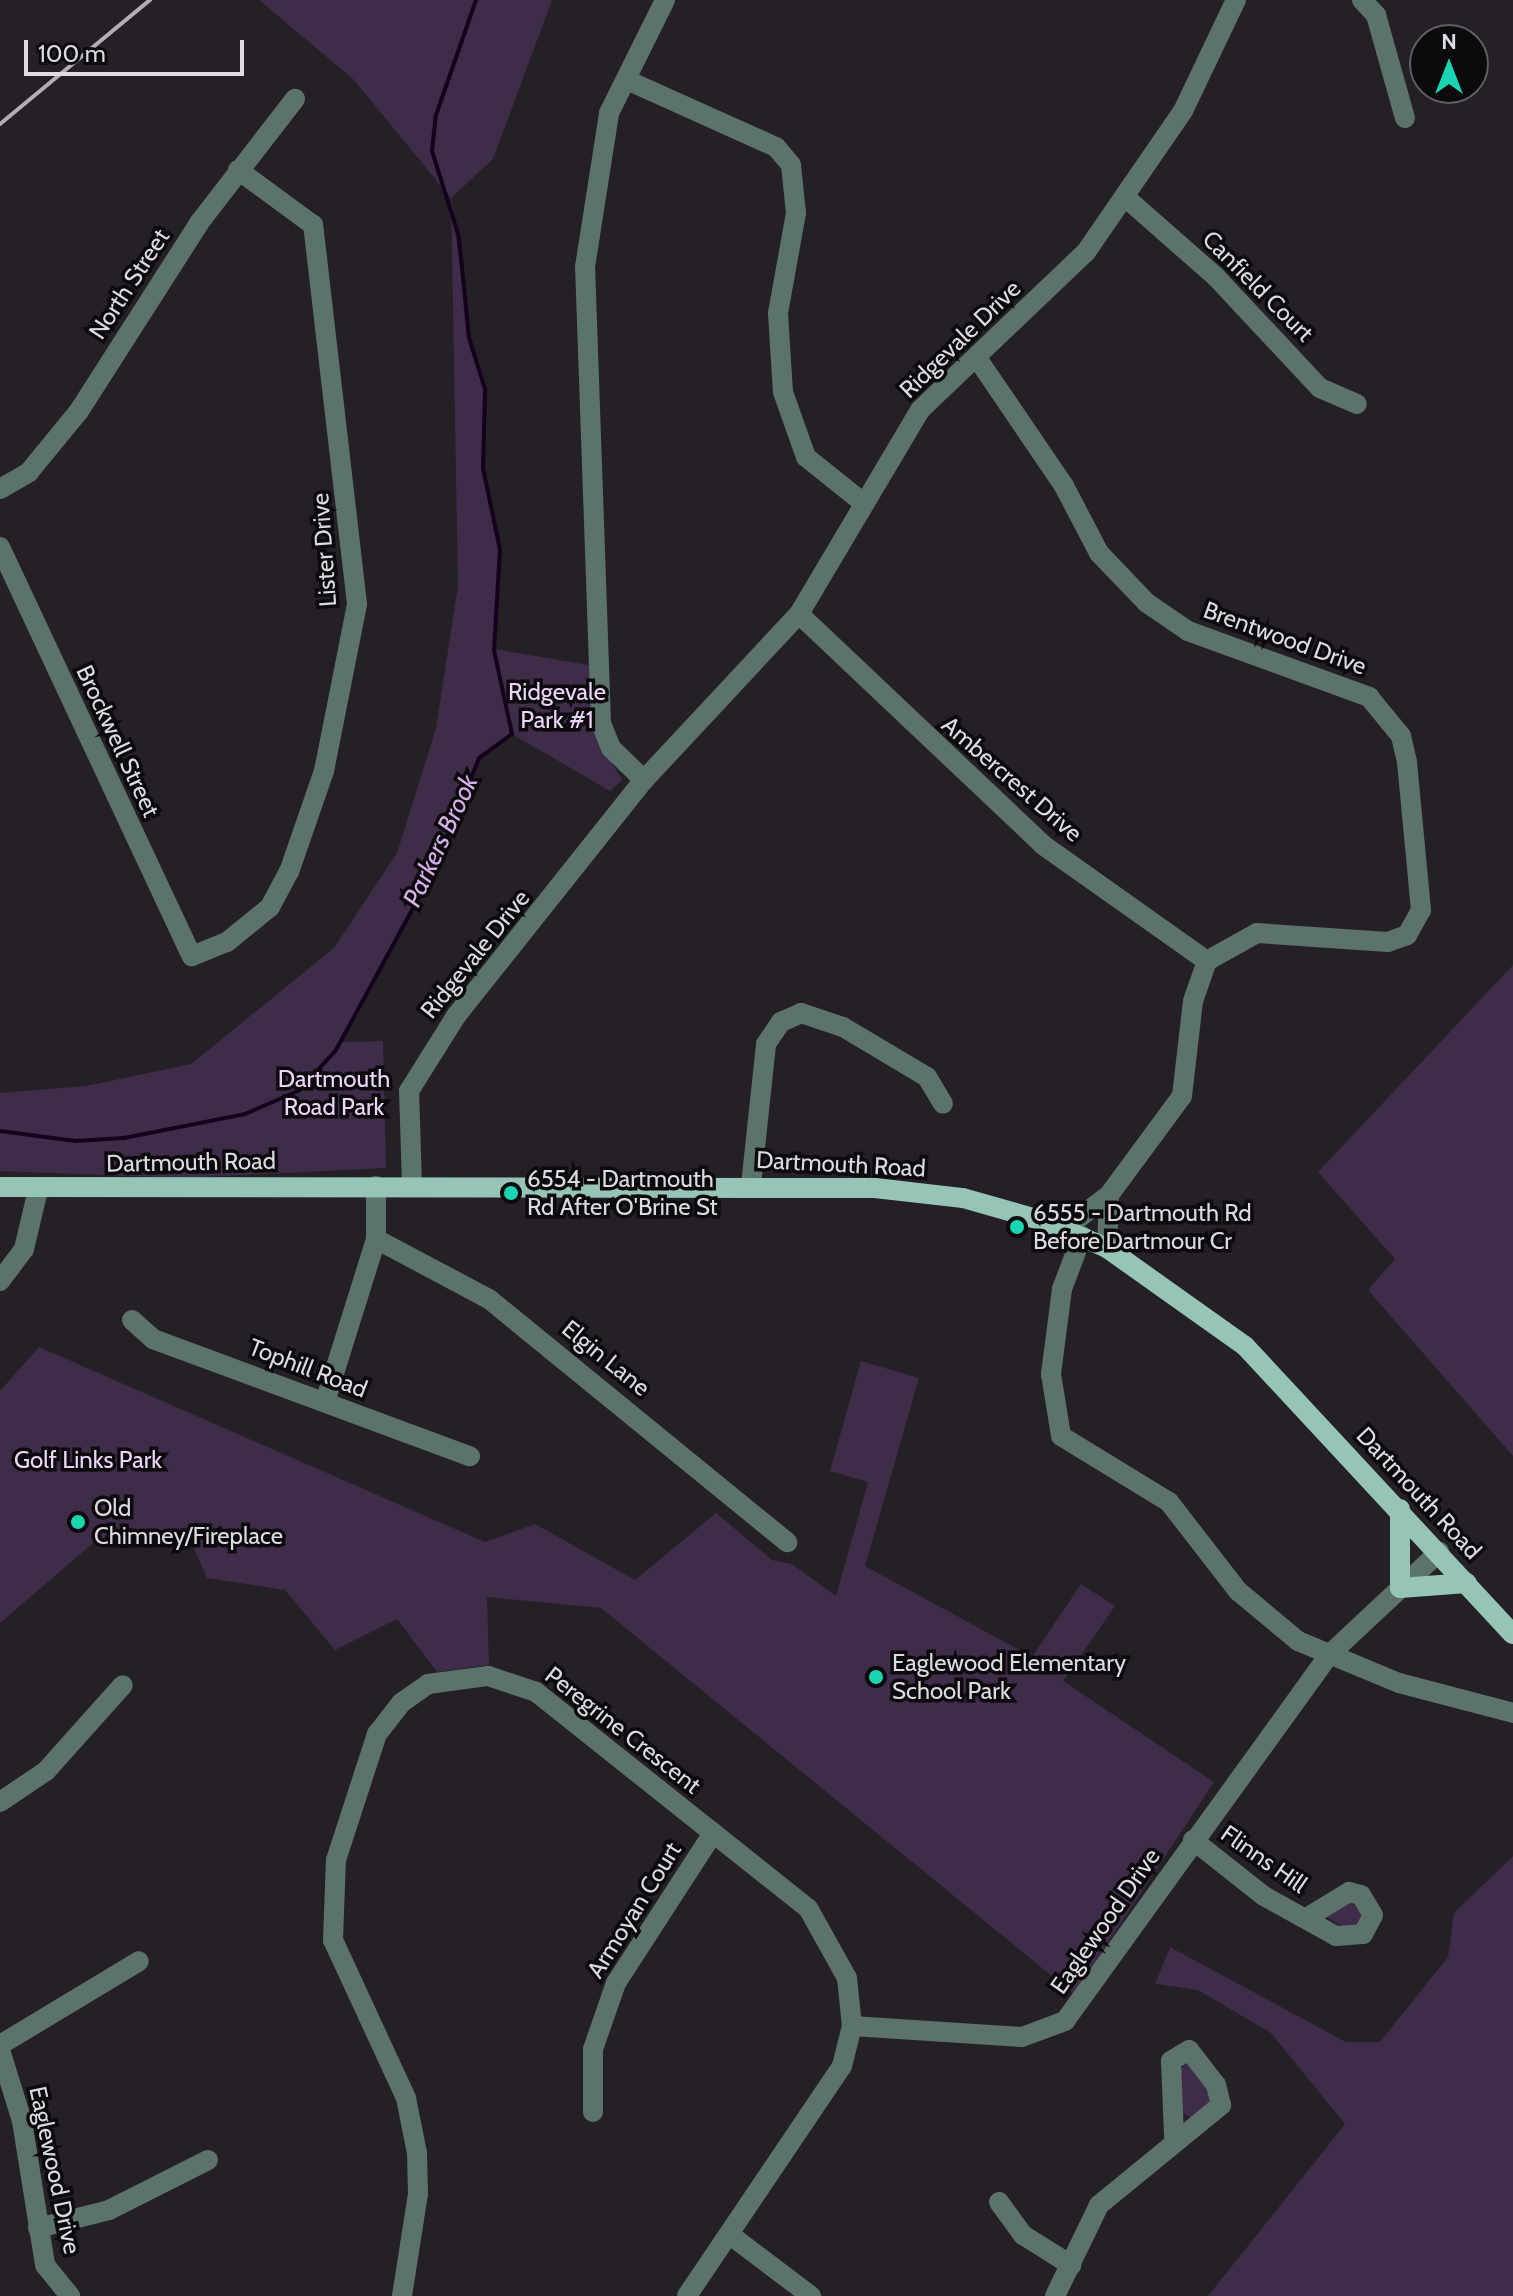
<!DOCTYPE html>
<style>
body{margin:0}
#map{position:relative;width:1513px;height:2296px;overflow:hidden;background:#242026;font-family:Cabin,sans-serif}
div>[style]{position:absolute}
.green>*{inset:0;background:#3e2c48}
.stream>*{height:4px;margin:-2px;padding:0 2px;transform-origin:2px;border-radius:2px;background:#14021d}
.minor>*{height:20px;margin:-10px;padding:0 10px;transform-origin:10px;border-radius:10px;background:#5c736c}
.major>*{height:20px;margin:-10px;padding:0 10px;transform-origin:10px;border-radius:10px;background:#96c5b7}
.rail>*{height:4px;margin:-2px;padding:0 2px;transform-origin:2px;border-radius:2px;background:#b1afb3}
.dots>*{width:22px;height:22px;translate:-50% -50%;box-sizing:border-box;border:4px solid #0c0a0d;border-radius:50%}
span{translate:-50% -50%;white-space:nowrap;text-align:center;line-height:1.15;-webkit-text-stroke:7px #0c0a0d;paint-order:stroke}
.street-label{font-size:24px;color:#dddbdf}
.park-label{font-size:24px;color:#edd5fa}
.poi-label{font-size:24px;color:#dddbdf}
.left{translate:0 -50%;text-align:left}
.water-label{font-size:26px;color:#d6afeb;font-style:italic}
.north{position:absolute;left:1409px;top:24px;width:80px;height:80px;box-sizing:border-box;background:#0c0a0d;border:2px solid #605e61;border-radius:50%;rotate:0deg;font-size:22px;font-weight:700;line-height:32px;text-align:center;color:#dddbdf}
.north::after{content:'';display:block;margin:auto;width:28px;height:36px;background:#1ad5b2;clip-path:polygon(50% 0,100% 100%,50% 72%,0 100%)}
.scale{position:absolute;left:24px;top:40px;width:220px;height:36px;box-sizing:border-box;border:4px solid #dddbdf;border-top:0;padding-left:10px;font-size:24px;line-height:28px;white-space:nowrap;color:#dddbdf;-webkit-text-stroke:6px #0c0a0d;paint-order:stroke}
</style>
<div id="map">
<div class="green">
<div style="clip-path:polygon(259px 0,552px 0,493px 159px,451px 198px,469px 338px,485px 389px,483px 468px,500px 550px,494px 649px,600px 667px,605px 752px,622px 780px,610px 791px,512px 734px,479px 758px,437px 862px,340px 1042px,383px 1041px,386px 1168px,181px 1178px,0 1171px,0 1093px,86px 1086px,191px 1064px,334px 948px,397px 853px,436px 728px,458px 586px,451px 198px,353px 79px)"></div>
<div style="clip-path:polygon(1513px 965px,1513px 1456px,1368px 1290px,1395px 1259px,1318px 1172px)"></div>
<div style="clip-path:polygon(39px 1347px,485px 1542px,535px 1524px,635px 1580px,716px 1513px,772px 1560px,792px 1564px,836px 1596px,868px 1482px,830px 1471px,861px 1361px,919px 1378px,865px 1566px,1032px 1657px,1081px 1584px,1115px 1606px,1063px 1681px,1214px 1782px,1074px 1994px,601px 1608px,487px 1597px,489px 1665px,437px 1672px,397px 1619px,335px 1650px,285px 1590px,207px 1578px,193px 1546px,151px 1538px,92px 1544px,0 1623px,0 1391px)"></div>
<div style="clip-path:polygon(1513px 1856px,1513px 2296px,1208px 2296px,1345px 2124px,1271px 2033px,1198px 1990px,1155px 1984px,1170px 1947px,1346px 2042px,1380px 2042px,1448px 1957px,1454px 1913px)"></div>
<div style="clip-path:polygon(1347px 1900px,1367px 1912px,1350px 1931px,1323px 1915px)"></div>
<div style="clip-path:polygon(1191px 2058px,1216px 2104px,1193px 2120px,1181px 2111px,1176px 2074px)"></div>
</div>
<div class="stream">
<div style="left:0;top:1131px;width:76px;rotate:7.6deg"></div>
<div style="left:75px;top:1141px;width:49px;rotate:-3.5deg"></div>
<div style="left:124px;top:1138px;width:123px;rotate:-11.2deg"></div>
<div style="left:245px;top:1114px;width:60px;rotate:-23.6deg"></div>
<div style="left:300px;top:1090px;width:54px;rotate:-48deg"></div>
<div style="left:336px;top:1050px;width:204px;rotate:-61.5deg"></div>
<div style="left:433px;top:871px;width:122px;rotate:-67.8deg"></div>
<div style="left:479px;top:758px;width:41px;rotate:-36deg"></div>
<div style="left:512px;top:734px;width:86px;rotate:-102.1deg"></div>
<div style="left:494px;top:650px;width:100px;rotate:-86.6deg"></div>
<div style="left:500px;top:550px;width:84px;rotate:-101.7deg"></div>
<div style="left:483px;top:468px;width:79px;rotate:-88.5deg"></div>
<div style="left:485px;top:389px;width:53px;rotate:-107.4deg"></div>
<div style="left:469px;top:338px;width:101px;rotate:-95.7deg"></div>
<div style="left:459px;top:237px;width:90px;rotate:-107.4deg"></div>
<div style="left:432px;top:151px;width:36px;rotate:-84deg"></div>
<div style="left:436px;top:115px;width:122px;rotate:-70.8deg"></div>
</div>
<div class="minor">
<div style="left:1362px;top:0;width:21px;rotate:47deg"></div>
<div style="left:1376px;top:15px;width:107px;rotate:74.3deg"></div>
<div style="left:629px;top:81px;width:161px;rotate:24.2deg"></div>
<div style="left:776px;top:147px;width:23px;rotate:50deg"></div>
<div style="left:791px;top:165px;width:48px;rotate:84.1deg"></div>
<div style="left:796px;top:213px;width:102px;rotate:100.2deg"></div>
<div style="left:778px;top:313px;width:79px;rotate:86.4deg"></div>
<div style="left:783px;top:392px;width:69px;rotate:70.5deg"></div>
<div style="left:806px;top:457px;width:70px;rotate:38.7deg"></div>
<div style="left:1125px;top:197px;width:121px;rotate:41.3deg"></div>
<div style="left:1216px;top:277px;width:152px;rotate:46.9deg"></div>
<div style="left:1320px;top:388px;width:40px;rotate:23.4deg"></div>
<div style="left:977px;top:358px;width:155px;rotate:55.8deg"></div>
<div style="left:1064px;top:486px;width:76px;rotate:62.4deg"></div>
<div style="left:1099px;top:553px;width:69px;rotate:46.2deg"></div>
<div style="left:1147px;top:603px;width:50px;rotate:34.3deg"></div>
<div style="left:1188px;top:631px;width:193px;rotate:20deg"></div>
<div style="left:1369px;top:697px;width:50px;rotate:50.6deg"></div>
<div style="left:1401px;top:736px;width:27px;rotate:77deg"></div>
<div style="left:1407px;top:762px;width:149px;rotate:84.6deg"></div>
<div style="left:1421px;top:910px;width:29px;rotate:119deg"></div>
<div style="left:1407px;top:935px;width:20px;rotate:160deg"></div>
<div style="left:1388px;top:942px;width:131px;rotate:-176.1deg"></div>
<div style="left:1257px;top:933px;width:57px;rotate:150.8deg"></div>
<div style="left:1207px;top:961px;width:42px;rotate:109.3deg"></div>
<div style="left:1193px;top:1001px;width:96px;rotate:96.6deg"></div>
<div style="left:1182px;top:1096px;width:123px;rotate:126.4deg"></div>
<div style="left:1109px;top:1195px;width:56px;rotate:142.9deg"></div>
<div style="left:0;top:489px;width:34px;rotate:-30deg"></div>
<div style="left:29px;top:472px;width:79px;rotate:-50.7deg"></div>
<div style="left:79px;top:411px;width:223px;rotate:-57.4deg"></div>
<div style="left:199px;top:223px;width:157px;rotate:-52.3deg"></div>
<div style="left:0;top:547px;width:452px;rotate:64.9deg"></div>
<div style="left:192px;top:956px;width:38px;rotate:-22deg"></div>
<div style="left:227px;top:942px;width:55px;rotate:-39.1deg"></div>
<div style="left:270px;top:907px;width:40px;rotate:-62deg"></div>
<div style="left:289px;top:872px;width:107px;rotate:-70.9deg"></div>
<div style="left:324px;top:771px;width:170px;rotate:-78.8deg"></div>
<div style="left:357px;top:604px;width:382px;rotate:-96.6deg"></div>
<div style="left:313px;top:225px;width:93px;rotate:-143.7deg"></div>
<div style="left:799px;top:614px;width:336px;rotate:43.4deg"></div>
<div style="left:1043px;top:845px;width:201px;rotate:35.3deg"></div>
<div style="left:644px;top:780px;width:46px;rotate:-135.9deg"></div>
<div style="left:611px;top:748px;width:27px;rotate:-112deg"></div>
<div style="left:601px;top:723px;width:456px;rotate:-92deg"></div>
<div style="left:585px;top:267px;width:156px;rotate:-81.1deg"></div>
<div style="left:609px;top:113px;width:126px;rotate:-63.6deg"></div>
<div style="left:412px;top:1185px;width:94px;rotate:-91.8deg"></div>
<div style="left:409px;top:1091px;width:89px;rotate:-57.9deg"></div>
<div style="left:456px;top:1016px;width:302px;rotate:-51.5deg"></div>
<div style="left:644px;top:780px;width:227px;rotate:-47deg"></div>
<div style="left:799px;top:614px;width:237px;rotate:-59.3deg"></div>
<div style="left:920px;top:410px;width:229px;rotate:-43.6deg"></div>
<div style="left:1086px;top:252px;width:171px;rotate:-55.5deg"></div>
<div style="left:1183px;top:111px;width:123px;rotate:-64.5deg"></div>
<div style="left:751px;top:1185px;width:142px;rotate:-83.9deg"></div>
<div style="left:766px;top:1044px;width:27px;rotate:-56deg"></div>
<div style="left:781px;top:1022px;width:22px;rotate:-24deg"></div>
<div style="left:801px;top:1013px;width:44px;rotate:18.4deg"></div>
<div style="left:843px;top:1027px;width:98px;rotate:30.8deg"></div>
<div style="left:927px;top:1077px;width:31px;rotate:59deg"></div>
<div style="left:1082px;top:1236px;width:57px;rotate:110.7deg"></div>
<div style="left:1062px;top:1289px;width:86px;rotate:97.4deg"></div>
<div style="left:1051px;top:1374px;width:63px;rotate:80.8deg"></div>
<div style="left:1061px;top:1436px;width:127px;rotate:31.4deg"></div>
<div style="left:1169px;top:1502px;width:113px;rotate:52.2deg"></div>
<div style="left:1238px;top:1591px;width:78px;rotate:39.8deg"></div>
<div style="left:1298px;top:1641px;width:109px;rotate:22.6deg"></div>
<div style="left:1399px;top:1683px;width:118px;rotate:14.7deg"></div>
<div style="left:376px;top:1239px;width:128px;rotate:28deg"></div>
<div style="left:489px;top:1299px;width:385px;rotate:39.2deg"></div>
<div style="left:1107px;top:1248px;width:53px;rotate:-87.8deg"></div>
<div style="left:0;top:1281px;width:40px;rotate:-53deg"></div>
<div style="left:24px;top:1249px;width:61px;rotate:-76.7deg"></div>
<div style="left:132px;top:1320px;width:28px;rotate:42deg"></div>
<div style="left:153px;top:1339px;width:338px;rotate:20.3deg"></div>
<div style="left:325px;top:1402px;width:171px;rotate:-72.6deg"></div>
<div style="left:376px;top:1239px;width:53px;rotate:-90deg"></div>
<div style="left:0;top:1802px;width:55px;rotate:-34deg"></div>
<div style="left:46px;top:1771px;width:115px;rotate:-48.2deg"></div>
<div style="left:1193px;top:1840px;width:90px;rotate:38.3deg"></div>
<div style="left:1264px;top:1896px;width:82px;rotate:29.1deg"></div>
<div style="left:1336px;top:1936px;width:27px;rotate:-4deg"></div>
<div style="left:1363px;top:1934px;width:21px;rotate:-62deg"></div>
<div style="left:1373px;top:1915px;width:23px;rotate:-121deg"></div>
<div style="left:1361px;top:1895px;width:12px;rotate:-166deg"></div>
<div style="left:1349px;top:1892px;width:48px;rotate:148.6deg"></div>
<div style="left:852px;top:2026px;width:170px;rotate:3.7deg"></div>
<div style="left:1022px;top:2037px;width:46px;rotate:-20.4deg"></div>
<div style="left:1065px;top:2021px;width:451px;rotate:-54.2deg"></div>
<div style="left:1329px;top:1655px;width:151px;rotate:-43.1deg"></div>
<div style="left:0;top:2045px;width:162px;rotate:-31.1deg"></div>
<div style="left:0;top:2050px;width:74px;rotate:72.8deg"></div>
<div style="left:22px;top:2121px;width:146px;rotate:80.9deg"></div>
<div style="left:45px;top:2265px;width:40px;rotate:51deg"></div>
<div style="left:593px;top:2112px;width:63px;rotate:-90deg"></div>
<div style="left:593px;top:2049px;width:70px;rotate:-70.8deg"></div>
<div style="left:616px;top:1983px;width:179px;rotate:-57.1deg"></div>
<div style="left:999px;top:2202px;width:41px;rotate:54deg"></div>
<div style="left:1023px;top:2235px;width:57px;rotate:32deg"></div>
<div style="left:38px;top:2228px;width:73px;rotate:-14.2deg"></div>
<div style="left:109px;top:2210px;width:111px;rotate:-26.8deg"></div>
<div style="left:733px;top:2237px;width:98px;rotate:37.1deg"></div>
<div style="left:402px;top:2296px;width:103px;rotate:-81.1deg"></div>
<div style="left:418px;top:2194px;width:41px;rotate:-91.4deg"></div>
<div style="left:417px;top:2153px;width:56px;rotate:-101.3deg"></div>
<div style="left:406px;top:2098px;width:174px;rotate:-114.8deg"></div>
<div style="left:333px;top:1940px;width:80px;rotate:-87.9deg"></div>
<div style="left:336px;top:1860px;width:133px;rotate:-72deg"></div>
<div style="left:377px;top:1734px;width:39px;rotate:-52deg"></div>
<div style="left:401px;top:1703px;width:33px;rotate:-35deg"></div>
<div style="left:428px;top:1684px;width:61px;rotate:-7.6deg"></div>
<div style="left:488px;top:1676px;width:51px;rotate:18.4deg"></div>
<div style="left:536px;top:1692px;width:347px;rotate:38.5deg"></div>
<div style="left:808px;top:1908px;width:80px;rotate:60.9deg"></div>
<div style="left:847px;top:1978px;width:48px;rotate:84.1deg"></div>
<div style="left:852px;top:2026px;width:41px;rotate:104deg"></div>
<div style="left:842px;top:2066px;width:277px;rotate:124deg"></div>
<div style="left:1055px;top:2296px;width:101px;rotate:-64.2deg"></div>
<div style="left:1099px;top:2205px;width:158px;rotate:-39.3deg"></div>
<div style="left:1221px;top:2105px;width:21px;rotate:-104deg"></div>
<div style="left:1216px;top:2085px;width:44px;rotate:-127.6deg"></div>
<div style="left:1189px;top:2050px;width:21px;rotate:149deg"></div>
<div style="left:1171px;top:2061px;width:76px;rotate:87.7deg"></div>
</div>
<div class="major">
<div style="left:0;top:1187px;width:875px;rotate:0.07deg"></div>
<div style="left:875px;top:1188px;width:89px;rotate:6.5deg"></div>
<div style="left:963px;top:1198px;width:87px;rotate:15.9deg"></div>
<div style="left:1047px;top:1222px;width:65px;rotate:23.4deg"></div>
<div style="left:1107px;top:1248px;width:169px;rotate:35.4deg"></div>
<div style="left:1245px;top:1346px;width:393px;rotate:47.1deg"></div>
<div style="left:1400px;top:1509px;width:79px;rotate:90deg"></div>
<div style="left:1400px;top:1588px;width:67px;rotate:-4.3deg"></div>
</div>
<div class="rail">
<div style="left:0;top:124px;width:195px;rotate:-39.6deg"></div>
</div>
<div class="dots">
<div style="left:511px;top:1193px;background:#1ad5b2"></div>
<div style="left:1017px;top:1227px;background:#1ad5b2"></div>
<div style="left:78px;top:1522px;background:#1ad5b2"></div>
<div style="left:876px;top:1677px;background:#1ad5b2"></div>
</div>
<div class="street-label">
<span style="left:129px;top:284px;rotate:-57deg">North Street</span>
<span style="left:1258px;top:286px;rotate:45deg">Canfield Court</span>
<span style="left:960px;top:339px;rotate:-44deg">Ridgevale Drive</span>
<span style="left:324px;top:550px;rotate:-94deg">Lister Drive</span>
<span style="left:1285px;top:638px;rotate:20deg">Brentwood Drive</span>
<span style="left:118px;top:741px;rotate:65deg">Brockwell Street</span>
<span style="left:1012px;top:779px;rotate:41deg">Ambercrest Drive</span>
<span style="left:475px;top:954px;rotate:-51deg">Ridgevale Drive</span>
<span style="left:191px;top:1162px;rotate:-1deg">Dartmouth Road</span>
<span style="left:841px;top:1164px;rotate:3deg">Dartmouth Road</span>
<span style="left:606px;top:1358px;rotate:39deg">Elgin Lane</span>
<span style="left:308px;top:1368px;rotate:21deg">Tophill Road</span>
<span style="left:1419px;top:1493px;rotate:47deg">Dartmouth Road</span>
<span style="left:623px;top:1730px;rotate:38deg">Peregrine Crescent</span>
<span style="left:1264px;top:1859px;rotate:35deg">Flinns Hill</span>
<span style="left:634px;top:1910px;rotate:-58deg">Armoyan Court</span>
<span style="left:1105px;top:1921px;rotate:-55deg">Eaglewood Drive</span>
<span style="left:55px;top:2170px;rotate:78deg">Eaglewood Drive</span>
</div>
<div class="park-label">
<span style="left:557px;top:706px">Ridgevale<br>Park #1</span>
<span style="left:334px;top:1093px">Dartmouth<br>Road Park</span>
<span style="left:88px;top:1460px">Golf Links Park</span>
</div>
<div class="poi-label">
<span class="left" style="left:527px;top:1193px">6554 - Dartmouth<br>Rd After O'Brine St</span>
<span class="left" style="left:1033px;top:1227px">6555 - Dartmouth Rd<br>Before Dartmour Cr</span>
<span class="left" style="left:94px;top:1522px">Old<br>Chimney/Fireplace</span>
<span class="left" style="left:892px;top:1677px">Eaglewood Elementary<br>School Park</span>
</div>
<div class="water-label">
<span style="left:441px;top:841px;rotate:-65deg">Parkers Brook</span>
</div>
<div class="north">N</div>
<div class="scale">100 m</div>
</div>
